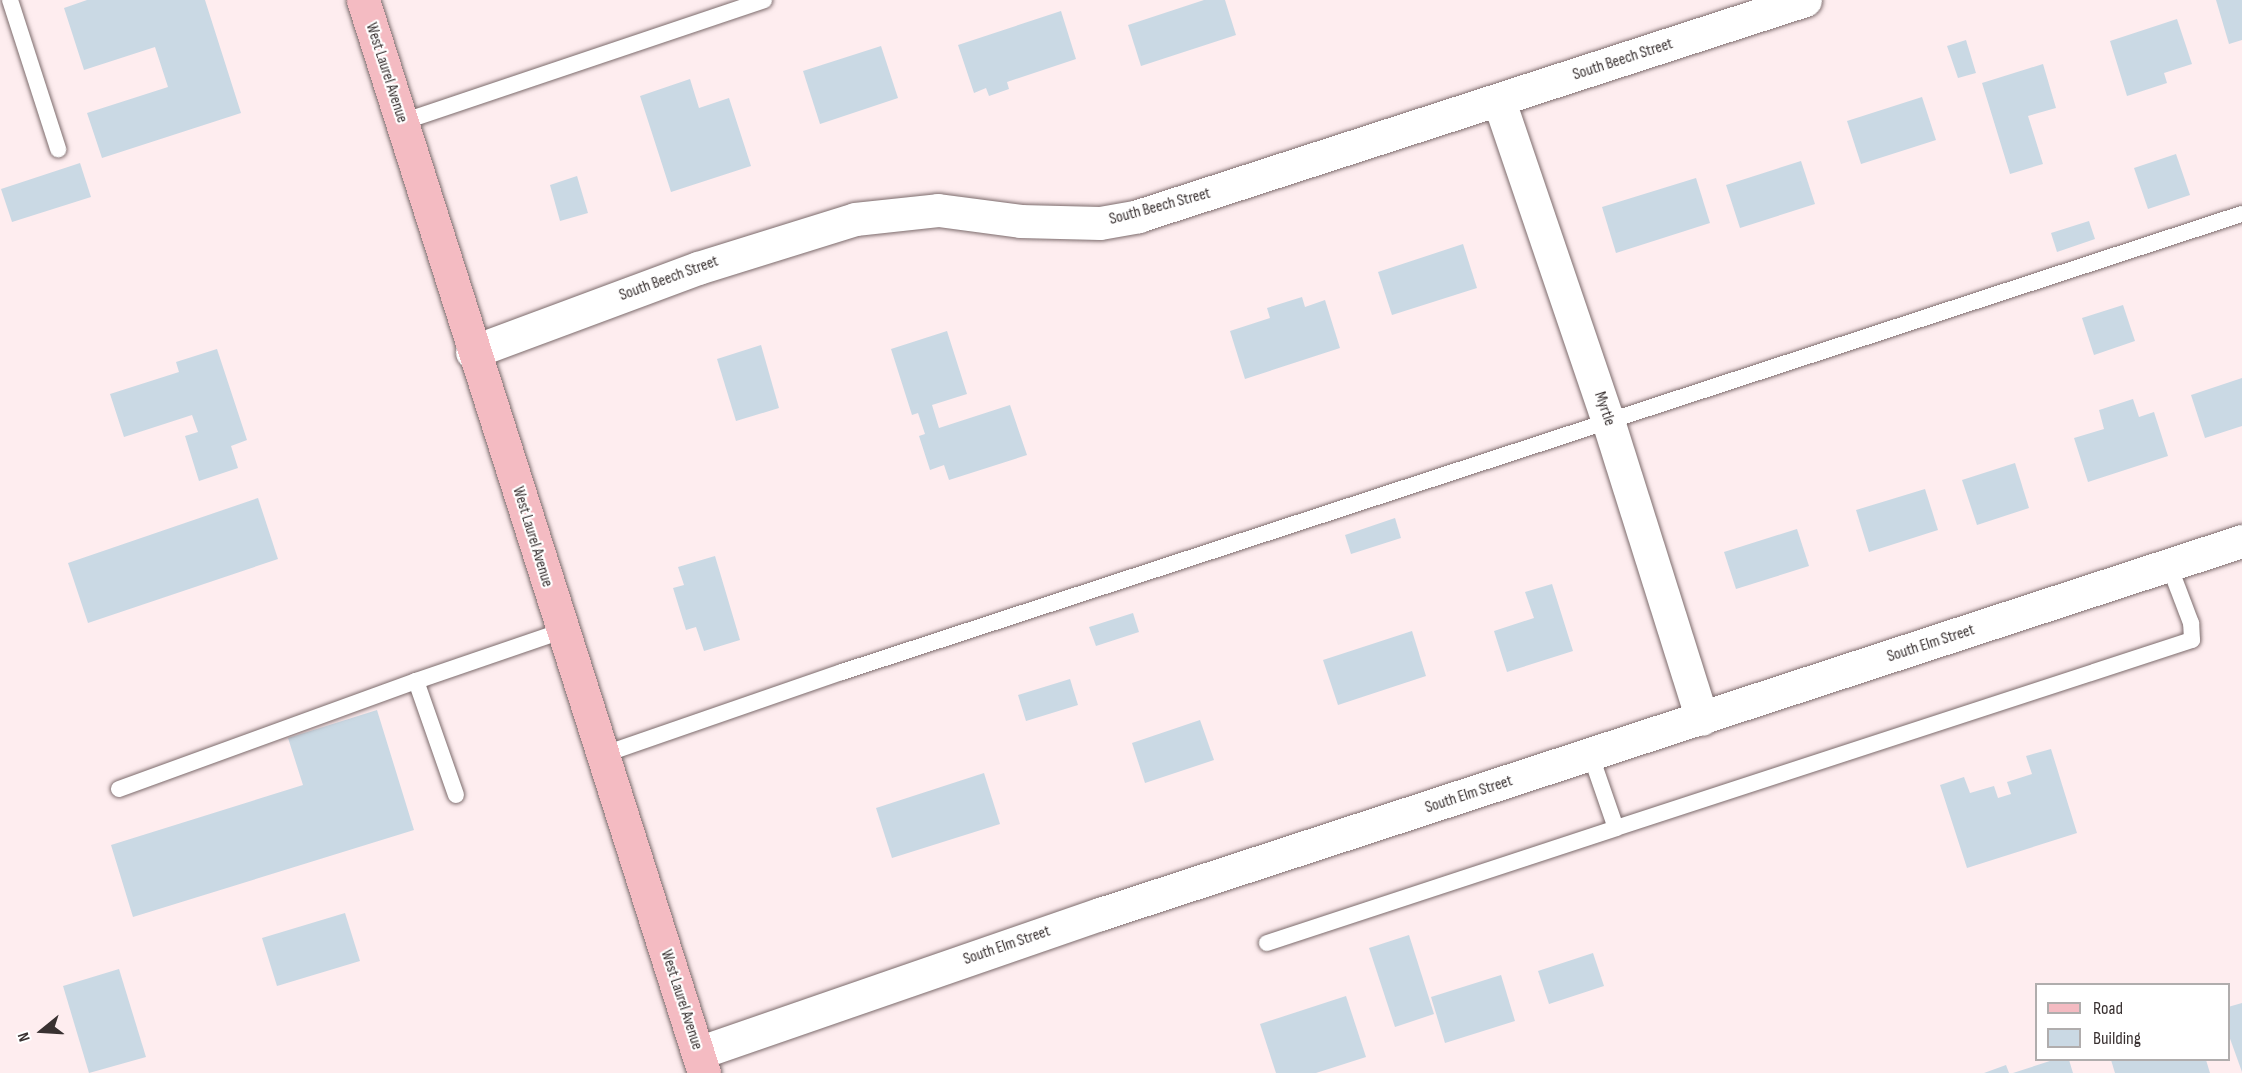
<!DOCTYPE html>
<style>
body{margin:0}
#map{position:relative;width:2242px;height:1073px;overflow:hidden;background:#feedef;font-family:"Sofia Sans Condensed",sans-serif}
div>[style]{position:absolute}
.building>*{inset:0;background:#cad9e4}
.roads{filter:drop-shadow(0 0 2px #7c6b6c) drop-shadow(0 0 2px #7c6b6c)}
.lane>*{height:16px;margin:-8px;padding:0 8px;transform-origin:8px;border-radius:8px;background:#fff}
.street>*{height:33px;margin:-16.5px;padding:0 16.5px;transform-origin:16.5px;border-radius:16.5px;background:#fff}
.primary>*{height:33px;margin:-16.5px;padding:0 16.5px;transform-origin:16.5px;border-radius:16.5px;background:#f4bbc2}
span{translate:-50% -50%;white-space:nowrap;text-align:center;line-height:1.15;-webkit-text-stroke:4.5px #fff;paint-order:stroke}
.street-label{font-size:16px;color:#393131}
.legend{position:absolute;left:2035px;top:983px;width:195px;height:78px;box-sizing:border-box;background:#fff;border:2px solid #b0adad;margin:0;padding:8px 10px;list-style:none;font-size:18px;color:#393131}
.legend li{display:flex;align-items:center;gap:12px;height:30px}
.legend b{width:30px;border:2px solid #b0adad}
.north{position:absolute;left:12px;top:1001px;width:60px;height:60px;-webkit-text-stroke:4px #fff;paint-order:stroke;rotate:252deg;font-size:16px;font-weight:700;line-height:24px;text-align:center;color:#393131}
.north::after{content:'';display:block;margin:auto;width:21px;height:27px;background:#393131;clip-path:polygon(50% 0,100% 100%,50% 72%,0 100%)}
</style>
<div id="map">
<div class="building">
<div style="clip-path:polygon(87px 0,205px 0,241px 113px,102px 158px,87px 113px,168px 87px,155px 47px,84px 70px,64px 8px)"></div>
<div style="clip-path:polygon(1204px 0,1225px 0,1236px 35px,1141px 66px,1128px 25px)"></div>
<div style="clip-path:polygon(2216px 0,2242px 0,2242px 40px,2229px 44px)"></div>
<div style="clip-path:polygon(1061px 11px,1076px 59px,1007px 82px,1009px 89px,989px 96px,986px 88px,974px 93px,958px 45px)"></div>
<div style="clip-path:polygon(2177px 19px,2192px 64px,2164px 73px,2167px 83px,2127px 96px,2110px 41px)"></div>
<div style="clip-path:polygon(1966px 40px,1976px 73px,1958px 78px,1947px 46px)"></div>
<div style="clip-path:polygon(881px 46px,898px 98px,820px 124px,803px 71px)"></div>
<div style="clip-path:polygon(2043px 64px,2056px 108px,2028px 116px,2043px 164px,2010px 174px,1982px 83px)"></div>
<div style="clip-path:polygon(690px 79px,699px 108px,729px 98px,751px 166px,671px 192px,640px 96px)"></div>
<div style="clip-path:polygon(1922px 97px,1936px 140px,1861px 164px,1847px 121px)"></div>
<div style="clip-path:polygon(2176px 154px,2190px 195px,2148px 209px,2134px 168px)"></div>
<div style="clip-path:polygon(1801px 161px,1815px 204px,1740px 228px,1726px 185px)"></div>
<div style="clip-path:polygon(80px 163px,91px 197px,12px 222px,1px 189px)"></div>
<div style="clip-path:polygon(577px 176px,588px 213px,560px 221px,550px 185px)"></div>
<div style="clip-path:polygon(1696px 178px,1710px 223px,1616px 253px,1602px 207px)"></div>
<div style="clip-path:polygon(2089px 221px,2095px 239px,2057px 252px,2051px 233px)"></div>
<div style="clip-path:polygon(1463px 244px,1477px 288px,1392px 315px,1378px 272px)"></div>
<div style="clip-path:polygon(1302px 297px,1305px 307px,1325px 300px,1340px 348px,1245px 379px,1230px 331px,1270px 318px,1267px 308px)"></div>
<div style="clip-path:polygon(2123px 305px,2135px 341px,2094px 355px,2082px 318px)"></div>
<div style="clip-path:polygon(947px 331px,967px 394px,932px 405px,939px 428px,1010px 405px,1027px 455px,949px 480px,944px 465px,930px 470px,919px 436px,925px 434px,918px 413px,912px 415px,891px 349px)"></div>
<div style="clip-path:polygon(761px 345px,779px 408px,736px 421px,717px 359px)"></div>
<div style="clip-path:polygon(217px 349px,247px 440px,231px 446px,238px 468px,199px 481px,185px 436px,198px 432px,192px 415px,124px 437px,110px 394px,179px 372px,176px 362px)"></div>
<div style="clip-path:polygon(2242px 378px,2242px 426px,2205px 438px,2191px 395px)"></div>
<div style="clip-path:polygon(2133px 399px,2139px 417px,2154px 412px,2168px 456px,2088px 482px,2074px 438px,2104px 429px,2099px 410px)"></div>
<div style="clip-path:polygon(2015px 463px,2029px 508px,1977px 525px,1962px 480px)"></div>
<div style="clip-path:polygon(1925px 489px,1938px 530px,1869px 552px,1856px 510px)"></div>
<div style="clip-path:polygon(258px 498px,278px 559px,88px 623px,68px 563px)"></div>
<div style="clip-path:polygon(1395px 518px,1401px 538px,1351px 554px,1345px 535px)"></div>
<div style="clip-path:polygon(1797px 529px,1809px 566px,1736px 589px,1724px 552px)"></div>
<div style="clip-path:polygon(715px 556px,740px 640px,704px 651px,696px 627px,686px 630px,673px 588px,684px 585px,678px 567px)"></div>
<div style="clip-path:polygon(1552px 584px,1573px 651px,1507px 672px,1494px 631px,1534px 618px,1525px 592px)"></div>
<div style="clip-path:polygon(1133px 613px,1139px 632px,1096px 646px,1089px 627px)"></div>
<div style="clip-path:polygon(1412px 631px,1426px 676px,1338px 705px,1323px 660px)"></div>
<div style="clip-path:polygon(1070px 679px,1078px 705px,1026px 721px,1018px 695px)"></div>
<div style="clip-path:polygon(377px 710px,414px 830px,133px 917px,111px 845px,303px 785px,288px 738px)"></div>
<div style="clip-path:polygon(1200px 720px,1214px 760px,1145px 783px,1132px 743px)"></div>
<div style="clip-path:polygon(2051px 749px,2077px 833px,1967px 868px,1940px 785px,1964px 777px,1970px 793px,1994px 786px,1998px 798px,2011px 794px,2007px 782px,2032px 774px,2026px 756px)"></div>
<div style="clip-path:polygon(984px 773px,1000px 824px,892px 858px,876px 808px)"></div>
<div style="clip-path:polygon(345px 913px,360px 961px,277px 986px,262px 938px)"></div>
<div style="clip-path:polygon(1409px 935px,1434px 1014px,1395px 1027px,1369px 948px)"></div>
<div style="clip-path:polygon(1593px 953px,1604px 986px,1549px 1004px,1538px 971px)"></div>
<div style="clip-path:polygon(119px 969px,146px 1057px,89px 1073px,63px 986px)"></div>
<div style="clip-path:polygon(1501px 975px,1515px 1021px,1445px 1043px,1431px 997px)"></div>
<div style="clip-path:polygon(1346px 996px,1366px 1057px,1316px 1073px,1276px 1073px,1260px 1024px)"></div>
<div style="clip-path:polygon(2242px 1003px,2242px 1072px,2228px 1033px,2228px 1007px)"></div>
<div style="clip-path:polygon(2053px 1060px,2069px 1060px,2073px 1073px,2013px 1073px)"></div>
<div style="clip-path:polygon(2111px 1060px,2206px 1060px,2210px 1073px,2115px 1073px)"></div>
<div style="clip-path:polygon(2006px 1065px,2009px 1073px,1984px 1073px)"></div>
</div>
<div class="roads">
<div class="lane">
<div style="left:10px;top:0;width:157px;rotate:72.1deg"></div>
<div style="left:402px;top:122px;width:382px;rotate:-18.6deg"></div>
<div style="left:602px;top:755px;width:254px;rotate:-19.1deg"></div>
<div style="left:842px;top:672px;width:1473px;rotate:-18.12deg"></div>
<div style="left:1591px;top:756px;width:76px;rotate:70.9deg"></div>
<div style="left:1616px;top:828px;width:606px;rotate:-18.08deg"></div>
<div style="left:2192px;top:640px;width:17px;rotate:-93deg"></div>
<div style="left:2191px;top:623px;width:62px;rotate:-110.8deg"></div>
<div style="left:119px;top:789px;width:316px;rotate:-20deg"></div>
<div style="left:456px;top:795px;width:121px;rotate:-109.3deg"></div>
<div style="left:416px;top:681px;width:154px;rotate:-18.9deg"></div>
<div style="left:1267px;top:943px;width:367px;rotate:-18.2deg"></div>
</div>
<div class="street">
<div style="left:1499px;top:101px;width:341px;rotate:71.2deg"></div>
<div style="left:1609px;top:424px;width:309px;rotate:72.5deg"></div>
<div style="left:472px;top:352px;width:241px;rotate:-20.4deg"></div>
<div style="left:698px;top:268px;width:164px;rotate:-17.3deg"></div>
<div style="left:855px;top:219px;width:83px;rotate:-6.2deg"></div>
<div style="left:938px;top:210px;width:83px;rotate:7.6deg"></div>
<div style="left:1020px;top:221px;width:80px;rotate:1.4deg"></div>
<div style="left:1100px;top:223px;width:39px;rotate:-10deg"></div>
<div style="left:1138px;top:216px;width:701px;rotate:-17.94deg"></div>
<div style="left:698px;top:1053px;width:425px;rotate:-19.1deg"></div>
<div style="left:1100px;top:914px;width:1201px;rotate:-18.09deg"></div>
</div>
<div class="primary">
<div style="left:363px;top:0;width:1126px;rotate:72.37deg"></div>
</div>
</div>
<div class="street-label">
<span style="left:1623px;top:60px;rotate:-18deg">South Beech Street</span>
<span style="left:386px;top:73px;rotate:72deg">West Laurel Avenue</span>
<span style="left:1160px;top:207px;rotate:-15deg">South Beech Street</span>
<span style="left:669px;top:279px;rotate:-20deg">South Beech Street</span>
<span style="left:1604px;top:409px;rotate:71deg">Myrtle</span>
<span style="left:532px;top:537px;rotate:73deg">West Laurel Avenue</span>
<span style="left:1931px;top:644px;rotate:-18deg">South Elm Street</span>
<span style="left:1469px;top:795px;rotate:-18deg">South Elm Street</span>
<span style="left:1007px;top:946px;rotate:-19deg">South Elm Street</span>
<span style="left:681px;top:1000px;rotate:72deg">West Laurel Avenue</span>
</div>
<ul class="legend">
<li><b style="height:8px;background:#f4bbc2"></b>Road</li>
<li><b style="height:16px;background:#cad9e4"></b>Building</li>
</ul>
<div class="north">N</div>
</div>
